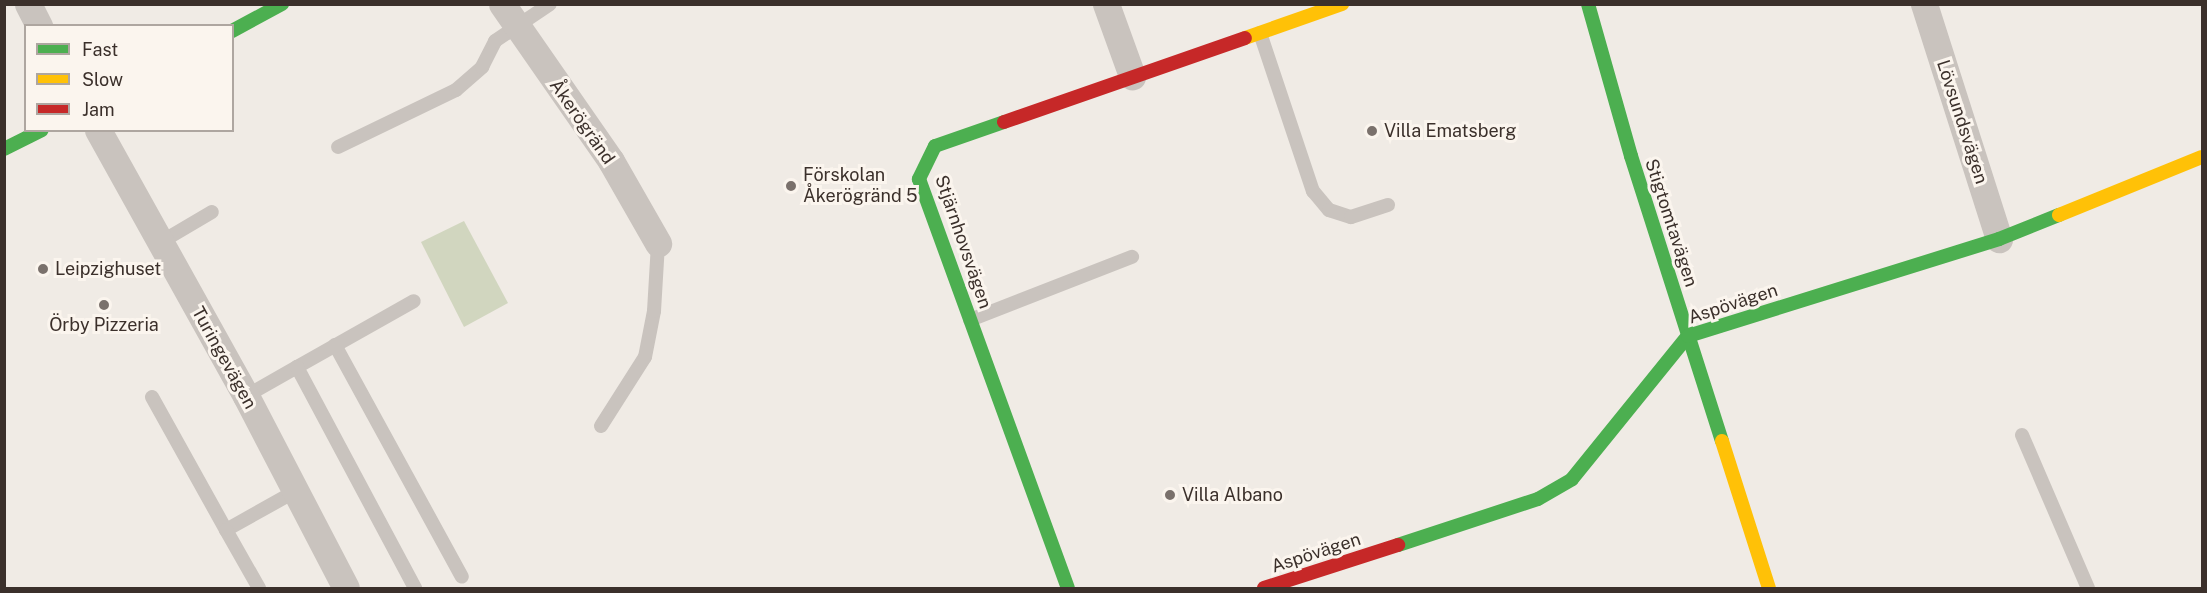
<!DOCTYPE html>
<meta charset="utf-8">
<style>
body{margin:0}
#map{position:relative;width:2207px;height:593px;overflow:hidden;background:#f0ebe5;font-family:"Public Sans",sans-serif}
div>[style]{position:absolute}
.green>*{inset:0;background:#d1d6bf}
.lane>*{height:14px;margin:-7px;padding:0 7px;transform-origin:7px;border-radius:7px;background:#c9c3be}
.street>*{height:27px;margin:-13.5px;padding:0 13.5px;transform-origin:13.5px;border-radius:13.5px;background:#c9c3be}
.fast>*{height:14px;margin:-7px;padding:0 7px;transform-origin:7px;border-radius:7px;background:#4caf50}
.slow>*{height:14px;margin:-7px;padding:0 7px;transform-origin:7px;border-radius:7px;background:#ffc107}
.jam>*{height:14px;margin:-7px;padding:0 7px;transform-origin:7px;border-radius:7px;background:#c62828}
.dots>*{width:16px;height:16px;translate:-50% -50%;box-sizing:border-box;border:3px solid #fbf5ee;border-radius:50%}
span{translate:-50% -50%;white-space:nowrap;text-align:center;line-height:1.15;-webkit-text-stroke:6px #fbf5ee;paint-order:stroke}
.street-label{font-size:18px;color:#3b302b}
.poi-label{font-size:18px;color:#3b302b}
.left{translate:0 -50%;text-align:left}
.frame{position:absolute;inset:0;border:6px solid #3b302b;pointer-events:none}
.legend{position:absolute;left:24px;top:24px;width:210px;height:108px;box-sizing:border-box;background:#fbf5ee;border:2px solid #aea6a0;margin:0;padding:8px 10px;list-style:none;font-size:18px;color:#3b302b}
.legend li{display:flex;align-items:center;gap:12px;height:30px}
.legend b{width:30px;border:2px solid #aea6a0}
</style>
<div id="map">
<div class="green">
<div style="clip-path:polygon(464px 221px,508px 303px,464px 327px,421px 242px)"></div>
</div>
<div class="lane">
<div style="left:1260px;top:33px;width:167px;rotate:71.5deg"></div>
<div style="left:1313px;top:191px;width:25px;rotate:50deg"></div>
<div style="left:1329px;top:210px;width:23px;rotate:18deg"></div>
<div style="left:1351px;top:217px;width:39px;rotate:-18deg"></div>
<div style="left:338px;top:147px;width:131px;rotate:-25.8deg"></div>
<div style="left:456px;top:90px;width:35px;rotate:-41deg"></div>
<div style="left:482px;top:67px;width:29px;rotate:-63deg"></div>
<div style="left:495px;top:41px;width:66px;rotate:-33.9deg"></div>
<div style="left:161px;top:242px;width:59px;rotate:-30.5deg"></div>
<div style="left:970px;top:320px;width:174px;rotate:-21.3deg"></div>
<div style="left:335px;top:345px;width:264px;rotate:61.3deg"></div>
<div style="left:297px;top:367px;width:134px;rotate:-29.4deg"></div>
<div style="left:246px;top:396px;width:59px;rotate:-29.6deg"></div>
<div style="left:297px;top:367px;width:251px;rotate:61.9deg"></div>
<div style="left:152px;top:397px;width:152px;rotate:60.9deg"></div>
<div style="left:226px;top:530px;width:78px;rotate:-29.2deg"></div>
<div style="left:601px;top:426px;width:82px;rotate:-57.5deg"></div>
<div style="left:645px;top:357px;width:47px;rotate:-78.9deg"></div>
<div style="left:654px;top:311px;width:68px;rotate:-86.6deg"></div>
<div style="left:2022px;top:435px;width:167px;rotate:66.7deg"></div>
<div style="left:226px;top:530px;width:67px;rotate:60.4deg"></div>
</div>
<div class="street">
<div style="left:28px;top:4px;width:25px;rotate:63deg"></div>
<div style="left:502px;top:4px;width:191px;rotate:55.2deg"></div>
<div style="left:611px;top:161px;width:95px;rotate:60.2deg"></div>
<div style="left:1106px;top:4px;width:77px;rotate:70.1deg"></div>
<div style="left:1924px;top:4px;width:247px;rotate:72.3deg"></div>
<div style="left:98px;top:130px;width:304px;rotate:60.9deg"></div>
<div style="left:246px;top:396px;width:216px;rotate:62.5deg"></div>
</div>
<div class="fast">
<div style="left:1588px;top:4px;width:158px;rotate:74.2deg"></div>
<div style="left:1631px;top:156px;width:299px;rotate:72.3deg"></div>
<div style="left:232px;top:31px;width:57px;rotate:-28.4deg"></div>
<div style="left:1004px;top:122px;width:73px;rotate:160.8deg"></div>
<div style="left:935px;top:146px;width:37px;rotate:116deg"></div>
<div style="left:919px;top:179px;width:435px;rotate:70deg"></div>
<div style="left:4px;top:149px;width:42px;rotate:-26.6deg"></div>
<div style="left:1398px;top:545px;width:147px;rotate:-18.2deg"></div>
<div style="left:1538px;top:499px;width:39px;rotate:-30deg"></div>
<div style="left:1572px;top:479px;width:184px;rotate:-51deg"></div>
<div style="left:1688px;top:336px;width:326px;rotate:-17.3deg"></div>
<div style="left:1999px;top:239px;width:65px;rotate:-21.8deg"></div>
</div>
<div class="slow">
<div style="left:1245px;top:38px;width:103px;rotate:-19.3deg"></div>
<div style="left:2059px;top:215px;width:154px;rotate:-22.1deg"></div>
<div style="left:1722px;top:441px;width:154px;rotate:72.3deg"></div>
</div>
<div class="jam">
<div style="left:1004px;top:122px;width:255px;rotate:-19.2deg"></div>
<div style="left:1264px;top:588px;width:141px;rotate:-17.8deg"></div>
</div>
<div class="dots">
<div style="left:1372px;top:131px;background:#7a716c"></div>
<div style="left:791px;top:186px;background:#7a716c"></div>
<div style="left:43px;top:269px;background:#7a716c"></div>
<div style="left:104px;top:305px;background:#7a716c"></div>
<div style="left:1170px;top:495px;background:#7a716c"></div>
</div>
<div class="street-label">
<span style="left:582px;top:122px;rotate:55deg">Åkerögränd</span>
<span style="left:1962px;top:122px;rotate:72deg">Lövsundsvägen</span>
<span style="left:1671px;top:223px;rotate:72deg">Stigtomtavägen</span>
<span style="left:963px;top:242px;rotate:71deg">Stjärnhovsvägen</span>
<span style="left:1733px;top:304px;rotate:-18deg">Aspövägen</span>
<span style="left:224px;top:358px;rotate:61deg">Turingevägen</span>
<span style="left:1316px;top:553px;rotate:-18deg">Aspövägen</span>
</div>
<div class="poi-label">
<span class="left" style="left:1384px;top:131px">Villa Ematsberg</span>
<span class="left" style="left:803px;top:186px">Förskolan<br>Åkerögränd 5</span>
<span class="left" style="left:55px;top:269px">Leipzighuset</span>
<span style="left:104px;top:325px">Örby Pizzeria</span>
<span class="left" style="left:1182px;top:495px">Villa Albano</span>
</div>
<div class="frame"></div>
<ul class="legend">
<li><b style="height:8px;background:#4caf50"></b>Fast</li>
<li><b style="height:8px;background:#ffc107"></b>Slow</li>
<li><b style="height:8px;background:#c62828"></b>Jam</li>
</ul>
</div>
